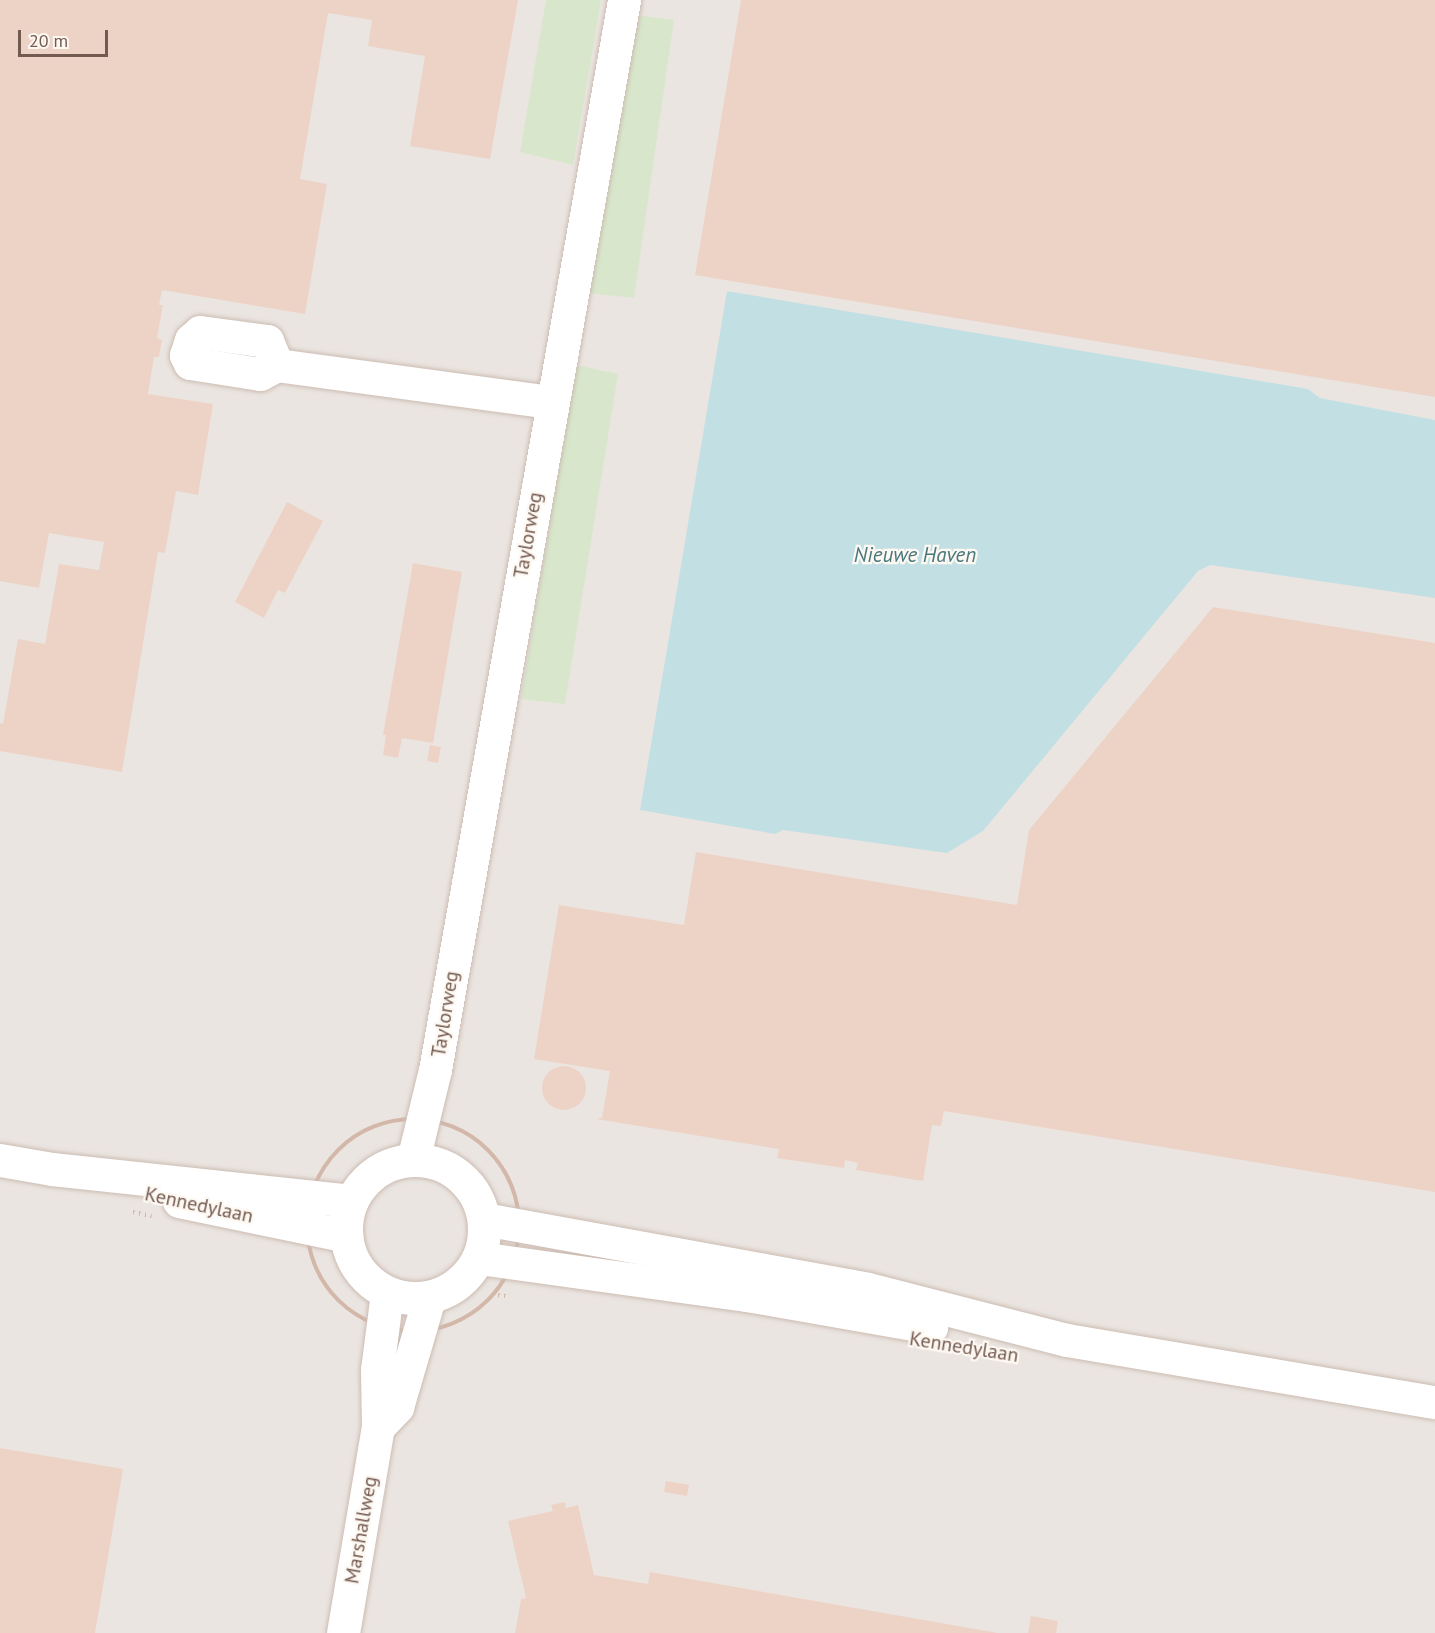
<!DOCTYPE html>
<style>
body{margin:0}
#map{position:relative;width:1435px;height:1633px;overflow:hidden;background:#fbf4ec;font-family:"PT Sans",sans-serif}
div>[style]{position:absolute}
.industrial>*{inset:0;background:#ebe5e1}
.green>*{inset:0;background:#d8e7cb}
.water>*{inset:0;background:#c2e0e3}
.building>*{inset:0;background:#edd3c6}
.round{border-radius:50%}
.path>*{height:4px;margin-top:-2px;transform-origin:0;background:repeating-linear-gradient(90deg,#d3b7a9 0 1.5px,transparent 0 6px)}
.path>.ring{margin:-2px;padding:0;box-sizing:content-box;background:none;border:4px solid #d3b7a9;border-radius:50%}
.roads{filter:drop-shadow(0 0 2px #ccbcb2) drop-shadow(0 0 2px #ccbcb2)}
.minor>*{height:33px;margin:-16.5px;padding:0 16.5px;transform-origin:16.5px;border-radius:16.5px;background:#fff}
.minor>.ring{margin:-16.5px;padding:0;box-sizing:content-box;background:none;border:33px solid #fff;border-radius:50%}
span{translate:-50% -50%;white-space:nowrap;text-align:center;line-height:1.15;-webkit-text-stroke:4.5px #fdf8f2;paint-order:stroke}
.street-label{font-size:20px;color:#745b51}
.water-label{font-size:21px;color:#49787d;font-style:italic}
.scale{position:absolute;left:18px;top:30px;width:90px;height:27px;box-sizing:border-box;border:3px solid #745b51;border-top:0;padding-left:8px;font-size:18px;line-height:21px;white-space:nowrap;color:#745b51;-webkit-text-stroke:4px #fdf8f2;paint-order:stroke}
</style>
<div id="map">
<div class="industrial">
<div style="clip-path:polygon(0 0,1435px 0,1435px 1633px,0 1633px)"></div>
</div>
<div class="green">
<div style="clip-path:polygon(546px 0,601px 0,573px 165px,520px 152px)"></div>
<div style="clip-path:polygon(635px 15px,674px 20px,634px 298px,588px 293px)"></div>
<div style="clip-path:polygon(576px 365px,618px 374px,565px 704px,521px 699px)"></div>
</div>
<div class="water">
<div style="clip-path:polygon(727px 291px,1308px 389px,1320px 398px,1435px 420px,1435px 598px,1210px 565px,1198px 571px,983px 831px,947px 853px,783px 830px,775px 834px,640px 810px)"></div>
</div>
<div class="building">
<div style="clip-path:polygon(0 0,518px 0,490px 159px,410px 146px,425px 56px,368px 46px,372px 20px,328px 13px,300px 179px,327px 184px,305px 314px,162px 290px,159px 305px,163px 305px,157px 338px,162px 340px,159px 357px,154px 357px,148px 394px,213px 404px,198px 495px,176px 491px,165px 553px,158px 552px,122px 772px,0 751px,0 723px,3px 724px,18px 639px,45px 644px,59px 564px,99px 570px,104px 542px,49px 533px,39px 588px,0 581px)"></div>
<div style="clip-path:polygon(741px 0,1435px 0,1435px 397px,695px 275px)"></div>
<div style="clip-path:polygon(287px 502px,323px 521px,285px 593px,278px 590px,264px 618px,235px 602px)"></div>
<div style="clip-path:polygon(413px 563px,462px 572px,433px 743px,402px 738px,398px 758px,383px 755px,386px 735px,383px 735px)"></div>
<div style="clip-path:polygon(1213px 607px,1435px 643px,1435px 1192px,944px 1111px,941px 1126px,932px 1125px,923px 1181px,856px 1170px,858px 1163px,845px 1160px,844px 1168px,777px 1158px,779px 1149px,596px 1119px,602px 1118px,610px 1071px,534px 1059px,559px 905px,684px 925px,696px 852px,1017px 905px,1029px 830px)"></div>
<div style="clip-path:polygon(430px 745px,441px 747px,438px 763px,427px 761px)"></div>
<div class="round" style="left:542px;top:1066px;width:44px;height:44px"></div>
<div style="clip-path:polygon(0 1448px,123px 1469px,95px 1633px,0 1633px)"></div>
<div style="clip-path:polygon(666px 1481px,689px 1485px,687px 1496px,664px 1492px)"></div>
<div style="clip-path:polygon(565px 1502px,566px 1508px,578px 1505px,594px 1575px,648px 1584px,650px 1572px,998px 1633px,515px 1633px,521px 1599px,526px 1598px,508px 1521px,553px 1511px,551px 1505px)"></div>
<div style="clip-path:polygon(1031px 1616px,1058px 1621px,1056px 1633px,1028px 1633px)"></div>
</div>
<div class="path">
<div class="ring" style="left:307px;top:1119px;width:208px;height:208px"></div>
<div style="left:133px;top:1212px;width:19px;rotate:12deg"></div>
<div style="left:492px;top:1295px;width:14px;rotate:4deg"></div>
</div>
<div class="roads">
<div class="minor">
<div style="left:277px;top:365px;width:19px;rotate:152deg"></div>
<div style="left:260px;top:374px;width:71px;rotate:-171.1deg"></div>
<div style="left:190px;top:363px;width:9px;rotate:-117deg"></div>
<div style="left:186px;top:355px;width:16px;rotate:-72deg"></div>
<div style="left:191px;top:340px;width:12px;rotate:-42deg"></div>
<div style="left:200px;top:332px;width:68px;rotate:7.7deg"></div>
<div style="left:267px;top:341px;width:26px;rotate:67deg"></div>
<div style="left:277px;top:365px;width:277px;rotate:7.7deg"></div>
<div class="ring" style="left:346px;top:1160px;width:105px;height:105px"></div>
<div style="left:0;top:1160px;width:53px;rotate:9.8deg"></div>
<div style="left:52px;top:1169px;width:301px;rotate:6.1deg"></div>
<div style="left:413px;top:1160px;width:93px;rotate:-76.3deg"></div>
<div style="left:435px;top:1070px;width:1087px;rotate:-79.98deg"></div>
<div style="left:179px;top:1201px;width:171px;rotate:11.8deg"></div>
<div style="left:484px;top:1219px;width:390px;rotate:10.3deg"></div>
<div style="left:868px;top:1289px;width:205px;rotate:14.4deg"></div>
<div style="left:1067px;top:1340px;width:373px;rotate:9.6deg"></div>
<div style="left:479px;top:1258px;width:271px;rotate:7.9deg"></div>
<div style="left:747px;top:1295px;width:187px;rotate:9.9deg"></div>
<div style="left:378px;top:1427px;width:28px;rotate:-46deg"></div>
<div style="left:397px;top:1407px;width:114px;rotate:-73.6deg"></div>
<div style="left:343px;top:1633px;width:209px;rotate:-80.4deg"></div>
<div style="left:378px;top:1427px;width:57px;rotate:-91deg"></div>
<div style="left:377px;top:1370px;width:78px;rotate:-82.6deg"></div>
</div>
</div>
<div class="street-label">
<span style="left:528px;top:535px;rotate:-80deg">Taylorweg</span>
<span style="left:445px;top:1014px;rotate:-81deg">Taylorweg</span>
<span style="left:199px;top:1205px;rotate:12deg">Kennedylaan</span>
<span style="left:964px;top:1347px;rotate:9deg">Kennedylaan</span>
<span style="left:361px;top:1530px;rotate:-80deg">Marshallweg</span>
</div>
<div class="water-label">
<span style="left:915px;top:555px">Nieuwe Haven</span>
</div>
<div class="scale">20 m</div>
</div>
